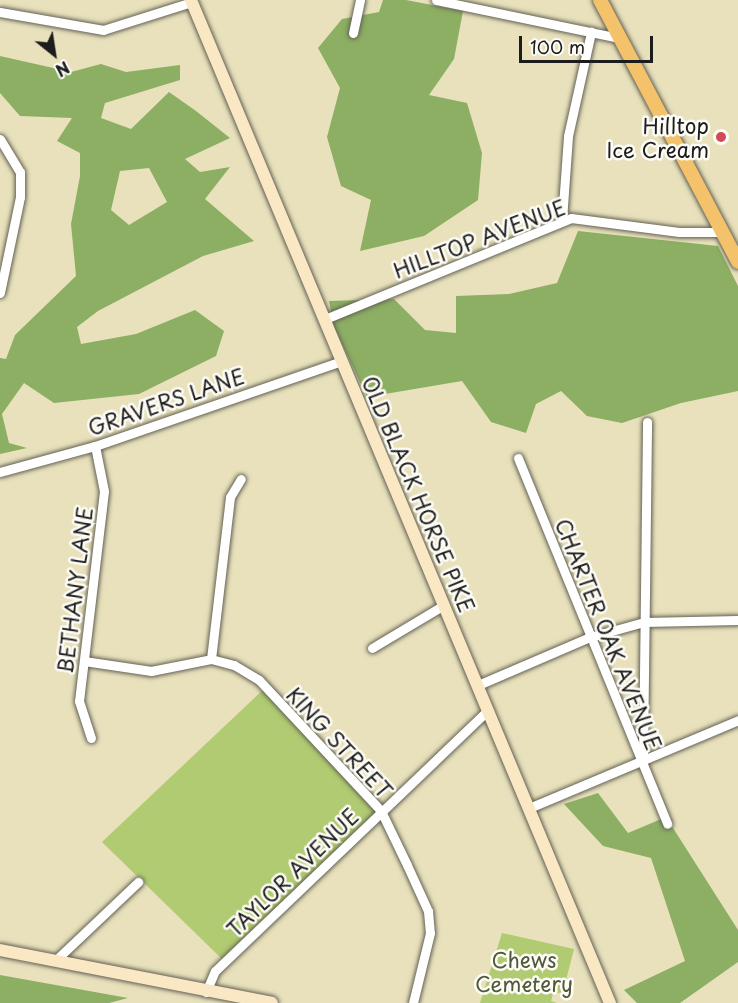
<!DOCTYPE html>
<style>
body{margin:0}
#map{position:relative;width:738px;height:1003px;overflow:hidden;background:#e8e1bc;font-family:"Playpen Sans",sans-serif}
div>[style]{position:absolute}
.green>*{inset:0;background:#b0cb71}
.forest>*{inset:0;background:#8caf63}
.roads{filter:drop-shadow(0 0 2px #636154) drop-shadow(0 0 2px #636154)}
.street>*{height:9px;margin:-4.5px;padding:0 4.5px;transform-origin:4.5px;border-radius:4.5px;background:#fff}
.secondary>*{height:12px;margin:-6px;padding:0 6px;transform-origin:6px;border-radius:6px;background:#fae7c3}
.primary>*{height:14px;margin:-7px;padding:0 7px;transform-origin:7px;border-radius:7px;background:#f3c26a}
.dots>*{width:16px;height:16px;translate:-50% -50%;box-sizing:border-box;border:3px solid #fdfcf7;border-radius:50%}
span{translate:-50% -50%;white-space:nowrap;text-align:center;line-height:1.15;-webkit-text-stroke:5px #fdfcf7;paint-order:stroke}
.poi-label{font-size:21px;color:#1c1c1c}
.right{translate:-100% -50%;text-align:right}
.street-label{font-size:21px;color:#1c1c1c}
.park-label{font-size:21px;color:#50593a}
.north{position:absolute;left:24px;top:24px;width:60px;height:60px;-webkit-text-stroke:4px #fdfcf7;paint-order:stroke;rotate:150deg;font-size:16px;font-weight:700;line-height:24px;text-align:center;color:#1c1c1c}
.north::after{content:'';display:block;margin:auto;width:21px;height:27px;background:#1c1c1c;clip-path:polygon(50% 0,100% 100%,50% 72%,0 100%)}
.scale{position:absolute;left:519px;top:36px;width:134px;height:27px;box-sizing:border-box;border:3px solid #1c1c1c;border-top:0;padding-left:8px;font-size:18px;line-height:21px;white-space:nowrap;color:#1c1c1c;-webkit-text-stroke:4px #fdfcf7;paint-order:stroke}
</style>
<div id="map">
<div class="green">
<div style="clip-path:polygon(266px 687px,381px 811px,223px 960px,102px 842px)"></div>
<div style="clip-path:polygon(502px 933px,574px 949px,563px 992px,553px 994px,551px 1001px,557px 1003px,480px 1003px)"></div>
</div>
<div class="forest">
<div style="clip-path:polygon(383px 0,406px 0,463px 11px,454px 59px,429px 95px,467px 103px,482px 153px,478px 200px,424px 236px,360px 251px,371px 200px,341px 186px,327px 137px,340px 88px,318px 48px,342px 19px,379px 12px)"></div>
<div style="clip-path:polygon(evenodd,0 56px,71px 72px,101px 64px,126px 72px,180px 65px,180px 80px,105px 103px,101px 118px,131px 129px,169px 92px,196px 111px,230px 138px,185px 159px,200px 172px,230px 167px,205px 199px,254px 241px,203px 256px,98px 311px,77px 327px,81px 344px,136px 334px,195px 310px,224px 331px,216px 356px,139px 394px,54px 403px,24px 383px,2px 414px,9px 443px,27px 448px,0 454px,0 358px,6px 359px,15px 335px,76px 276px,71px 224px,80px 176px,80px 153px,57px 141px,72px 118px,20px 116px,0 93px,0 56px,149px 168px,167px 202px,129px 225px,111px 210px,120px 171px,149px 168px)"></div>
<div style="clip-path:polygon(578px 231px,718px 246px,738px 286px,738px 391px,681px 403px,622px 423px,587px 416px,561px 391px,536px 404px,526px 433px,491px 422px,462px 381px,367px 397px,334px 327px,329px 301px,394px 299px,425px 330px,456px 333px,456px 296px,509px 294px,557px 283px)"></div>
<div style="clip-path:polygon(598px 793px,628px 833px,666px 817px,738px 930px,738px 962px,680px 1003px,637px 1003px,624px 990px,685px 961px,651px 858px,603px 846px,564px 804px)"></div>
<div style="clip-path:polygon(0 975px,128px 998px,109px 1003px,0 1003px)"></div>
</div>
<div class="roads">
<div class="street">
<div style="left:436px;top:0;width:188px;rotate:11.7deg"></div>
<div style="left:0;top:12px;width:105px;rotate:9.9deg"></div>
<div style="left:103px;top:30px;width:93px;rotate:-17.5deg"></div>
<div style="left:353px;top:33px;width:34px;rotate:-78deg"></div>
<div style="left:0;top:139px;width:39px;rotate:59deg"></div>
<div style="left:20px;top:172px;width:25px;rotate:90deg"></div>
<div style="left:20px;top:197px;width:98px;rotate:101.8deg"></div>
<div style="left:562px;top:220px;width:84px;rotate:-85.9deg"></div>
<div style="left:568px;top:136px;width:107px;rotate:-77.5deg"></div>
<div style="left:325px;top:319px;width:266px;rotate:-22.3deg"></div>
<div style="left:571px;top:218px;width:109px;rotate:7.4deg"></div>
<div style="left:679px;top:232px;width:43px"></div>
<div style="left:518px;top:458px;width:395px;rotate:67.8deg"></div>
<div style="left:0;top:472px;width:98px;rotate:-15.3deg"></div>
<div style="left:95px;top:446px;width:261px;rotate:-19deg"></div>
<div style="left:372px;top:648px;width:84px;rotate:-30.8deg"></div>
<div style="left:211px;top:659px;width:163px;rotate:-83.3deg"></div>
<div style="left:230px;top:497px;width:21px;rotate:-59deg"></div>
<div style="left:84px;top:661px;width:68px;rotate:8.5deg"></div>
<div style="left:151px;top:671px;width:61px;rotate:-11.3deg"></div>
<div style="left:211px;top:659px;width:24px;rotate:15deg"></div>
<div style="left:234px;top:665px;width:29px;rotate:31deg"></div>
<div style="left:259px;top:680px;width:179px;rotate:47deg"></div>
<div style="left:381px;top:811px;width:60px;rotate:64.3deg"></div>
<div style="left:407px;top:865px;width:51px;rotate:65.5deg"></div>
<div style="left:428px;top:911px;width:22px;rotate:85deg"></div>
<div style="left:430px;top:933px;width:72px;rotate:103.7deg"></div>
<div style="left:478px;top:685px;width:122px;rotate:-23.2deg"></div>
<div style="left:590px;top:637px;width:56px;rotate:-15.5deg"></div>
<div style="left:644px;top:622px;width:94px;rotate:-1.2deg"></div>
<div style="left:91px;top:738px;width:39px;rotate:-108deg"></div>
<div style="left:79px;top:701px;width:211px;rotate:-83.2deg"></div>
<div style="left:104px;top:491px;width:46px;rotate:-101.3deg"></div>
<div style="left:643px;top:756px;width:334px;rotate:-89.3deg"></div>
<div style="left:529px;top:808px;width:227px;rotate:-22.8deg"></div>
<div style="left:57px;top:959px;width:112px;rotate:-43.5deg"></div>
<div style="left:206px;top:992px;width:23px;rotate:-67deg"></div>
<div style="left:215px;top:971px;width:378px;rotate:-43.7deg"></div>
</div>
<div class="secondary">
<div style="left:191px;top:0;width:1087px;rotate:67.33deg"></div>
<div style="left:0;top:950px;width:277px;rotate:11deg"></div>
</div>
<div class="primary">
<div style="left:600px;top:0;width:296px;rotate:62.2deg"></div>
</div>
</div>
<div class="dots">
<div style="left:721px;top:137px;background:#d1495b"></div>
</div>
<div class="poi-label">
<span class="right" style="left:709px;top:137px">Hilltop<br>Ice Cream</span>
</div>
<div class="street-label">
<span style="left:479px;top:238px;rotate:-21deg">HILLTOP AVENUE</span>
<span style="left:166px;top:401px;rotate:-19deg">GRAVERS LANE</span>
<span style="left:419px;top:494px;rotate:67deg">OLD BLACK HORSE PIKE</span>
<span style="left:74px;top:590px;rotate:-83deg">BETHANY LANE</span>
<span style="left:609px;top:634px;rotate:68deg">CHARTER OAK AVENUE</span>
<span style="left:340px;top:742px;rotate:47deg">KING STREET</span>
<span style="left:292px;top:872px;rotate:-44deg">TAYLOR AVENUE</span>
</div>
<div class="park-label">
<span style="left:524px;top:971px">Chews<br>Cemetery</span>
</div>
<div class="north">N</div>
<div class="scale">100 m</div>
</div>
